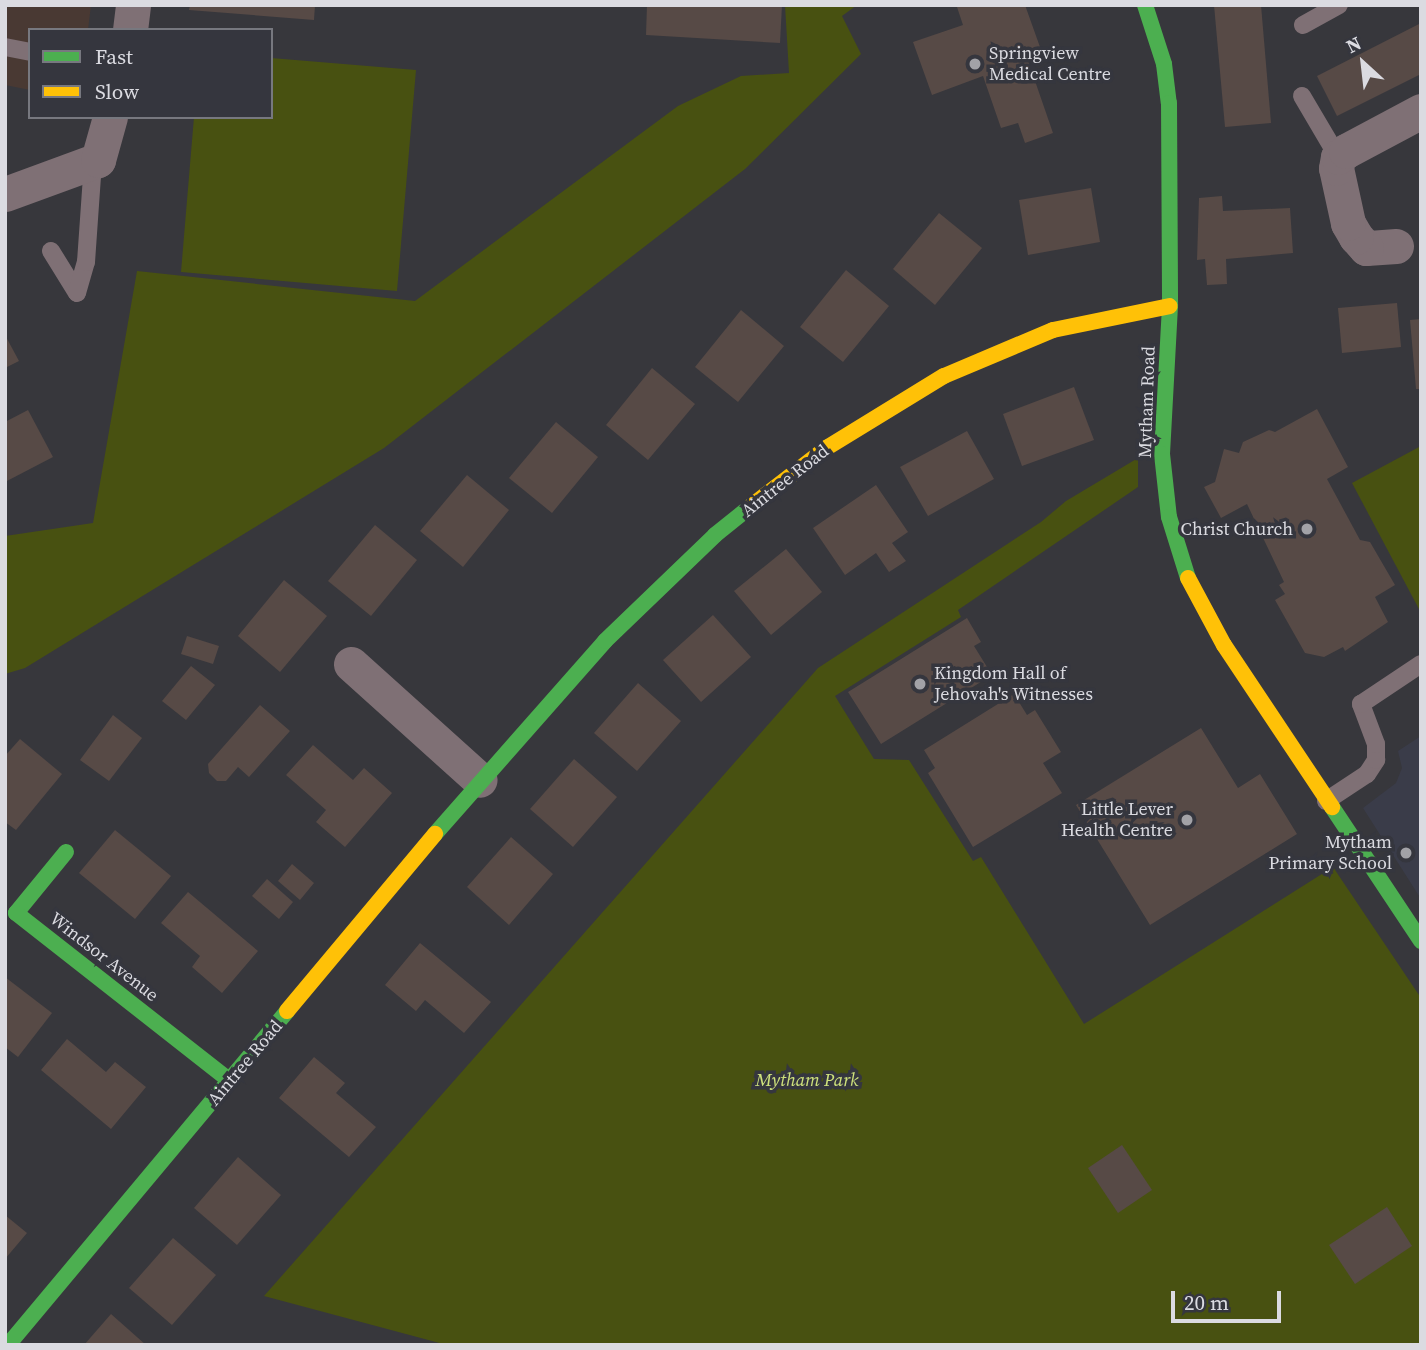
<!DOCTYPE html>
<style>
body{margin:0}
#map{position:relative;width:1426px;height:1350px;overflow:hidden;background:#37373c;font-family:"Source Serif 4",serif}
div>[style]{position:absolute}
.commercial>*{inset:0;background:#493933}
.built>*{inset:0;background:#3a3c49}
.green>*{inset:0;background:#485111}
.building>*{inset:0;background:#574a46}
.lane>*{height:18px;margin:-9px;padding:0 9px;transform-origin:9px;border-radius:9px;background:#7f7075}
.street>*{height:35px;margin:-17.5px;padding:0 17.5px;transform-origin:17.5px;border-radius:17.5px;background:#7f7075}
.fast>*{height:16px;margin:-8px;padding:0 8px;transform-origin:8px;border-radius:8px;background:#4caf50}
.slow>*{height:16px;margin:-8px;padding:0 8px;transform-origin:8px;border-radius:8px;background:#ffc107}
.dots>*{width:19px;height:19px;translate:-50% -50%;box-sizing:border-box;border:4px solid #35363e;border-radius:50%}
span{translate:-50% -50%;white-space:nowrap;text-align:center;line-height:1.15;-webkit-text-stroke:7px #35363e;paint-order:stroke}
.poi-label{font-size:18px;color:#dbdbe1}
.left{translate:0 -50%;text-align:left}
.right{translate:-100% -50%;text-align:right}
.street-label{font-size:18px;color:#dbdbe1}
.park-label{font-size:18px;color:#cfe27c;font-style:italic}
.frame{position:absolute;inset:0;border:7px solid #dbdbe1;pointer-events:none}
.legend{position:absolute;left:28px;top:28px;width:245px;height:91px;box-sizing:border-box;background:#35363e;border:2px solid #77787f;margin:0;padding:9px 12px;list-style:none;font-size:21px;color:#dbdbe1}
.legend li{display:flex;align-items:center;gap:14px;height:35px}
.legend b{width:35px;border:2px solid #77787f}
.north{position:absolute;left:1328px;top:28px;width:70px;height:70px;-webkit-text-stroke:5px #35363e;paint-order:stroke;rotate:333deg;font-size:19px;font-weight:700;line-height:28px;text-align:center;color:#dbdbe1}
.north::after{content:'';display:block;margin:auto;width:24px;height:32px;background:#dbdbe1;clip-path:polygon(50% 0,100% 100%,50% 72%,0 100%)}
.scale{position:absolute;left:1171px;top:1291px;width:110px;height:32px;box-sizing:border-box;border:4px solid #dbdbe1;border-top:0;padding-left:9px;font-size:21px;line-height:24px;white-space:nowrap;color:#dbdbe1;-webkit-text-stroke:5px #35363e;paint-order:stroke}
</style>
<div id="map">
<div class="commercial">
<div style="clip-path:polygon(5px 5px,91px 5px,88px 30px,30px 30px,30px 90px,5px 85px)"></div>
</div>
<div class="built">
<div style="clip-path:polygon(1421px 736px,1421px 899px,1363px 808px,1396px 783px,1402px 768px,1398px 751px)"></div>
</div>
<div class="green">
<div style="clip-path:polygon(785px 5px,857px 5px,842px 16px,861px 54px,745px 169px,384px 448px,25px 668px,5px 674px,5px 536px,93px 523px,137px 271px,415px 301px,678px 106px,741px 76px,789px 73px)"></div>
<div style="clip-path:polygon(271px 58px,416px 70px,397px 291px,181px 272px,194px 117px,271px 117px)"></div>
<div style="clip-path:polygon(1421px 446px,1421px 611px,1420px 611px,1352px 483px)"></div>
<div style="clip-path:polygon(1138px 458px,1138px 487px,958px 610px,961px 617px,835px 696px,874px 759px,909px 760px,973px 861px,981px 857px,1084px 1024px,1333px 867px,1421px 998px,1421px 1345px,447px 1345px,264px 1296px,818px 668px,1041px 522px,1066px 501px)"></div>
</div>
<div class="building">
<div style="clip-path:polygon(190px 5px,315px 5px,314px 20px,189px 10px)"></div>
<div style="clip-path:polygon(647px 5px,782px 5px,780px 43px,646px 35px)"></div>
<div style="clip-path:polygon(964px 5px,1025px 5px,1040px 47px,1025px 52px,1053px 133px,1025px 143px,1018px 123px,1001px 128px,983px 76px,932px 95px,913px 42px,963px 25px,957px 7px)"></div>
<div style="clip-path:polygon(1214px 5px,1261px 5px,1271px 123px,1225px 127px)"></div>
<div style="clip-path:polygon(1421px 23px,1421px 74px,1337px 116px,1317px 76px)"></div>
<div style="clip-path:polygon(1091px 188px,1100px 242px,1028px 255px,1019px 200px)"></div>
<div style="clip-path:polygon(1222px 196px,1223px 211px,1290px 208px,1293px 253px,1226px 259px,1227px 284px,1207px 285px,1205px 259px,1197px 260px,1199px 198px)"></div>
<div style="clip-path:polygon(939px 213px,982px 248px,935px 305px,893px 269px)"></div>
<div style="clip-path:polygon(846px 270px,889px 306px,843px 362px,800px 327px)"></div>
<div style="clip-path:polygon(1397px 303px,1401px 347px,1342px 353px,1338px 308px)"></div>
<div style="clip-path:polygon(741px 310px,784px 346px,738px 402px,695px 367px)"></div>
<div style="clip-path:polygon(1421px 319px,1421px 389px,1416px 389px,1410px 320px)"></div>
<div style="clip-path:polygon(5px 335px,19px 361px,5px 368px)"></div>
<div style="clip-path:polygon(652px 368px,695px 404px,648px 460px,606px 425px)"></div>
<div style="clip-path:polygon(1074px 387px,1094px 440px,1022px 466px,1003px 414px)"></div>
<div style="clip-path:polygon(1317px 409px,1348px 467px,1327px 479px,1360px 540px,1370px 542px,1395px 585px,1375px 597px,1388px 622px,1345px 651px,1343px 647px,1324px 657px,1305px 653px,1275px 600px,1285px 594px,1279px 585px,1284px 582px,1247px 504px,1221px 518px,1204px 487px,1215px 482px,1224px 449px,1239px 453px,1243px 442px,1269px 430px,1275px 432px)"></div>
<div style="clip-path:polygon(28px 410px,53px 457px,5px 482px,5px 422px)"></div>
<div style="clip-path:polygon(556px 422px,598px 457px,552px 513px,509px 478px)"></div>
<div style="clip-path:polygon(967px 431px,994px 479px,928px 516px,900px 467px)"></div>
<div style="clip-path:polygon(467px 475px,509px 510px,463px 567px,420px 531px)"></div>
<div style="clip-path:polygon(876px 485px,908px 532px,892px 543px,906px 561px,889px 572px,876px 553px,845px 575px,813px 528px)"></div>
<div style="clip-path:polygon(375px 525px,417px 560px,371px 616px,328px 581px)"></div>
<div style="clip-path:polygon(786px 549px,822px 592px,771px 635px,734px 591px)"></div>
<div style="clip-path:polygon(284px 580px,327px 616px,280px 672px,238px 636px)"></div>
<div style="clip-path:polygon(713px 615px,751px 657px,701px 702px,663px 660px)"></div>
<div style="clip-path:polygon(967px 618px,981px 642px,974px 646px,992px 675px,881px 744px,848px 692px)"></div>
<div style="clip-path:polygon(187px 636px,219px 646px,213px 664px,181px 654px)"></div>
<div style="clip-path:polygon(191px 666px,215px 685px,186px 720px,162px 701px)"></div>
<div style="clip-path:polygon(638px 683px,681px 721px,637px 771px,594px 733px)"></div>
<div style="clip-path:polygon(1014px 694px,1027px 715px,1035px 710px,1061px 752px,1043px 763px,1062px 793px,973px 847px,928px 773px,935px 768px,924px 750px)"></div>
<div style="clip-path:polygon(260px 705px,290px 731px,249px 777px,238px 767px,226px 781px,217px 781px,209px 773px,208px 764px)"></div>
<div style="clip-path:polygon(113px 715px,142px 738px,109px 781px,80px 760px)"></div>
<div style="clip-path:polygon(1201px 728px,1238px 788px,1260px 774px,1297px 834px,1150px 925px,1076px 805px)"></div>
<div style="clip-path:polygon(20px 739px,62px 774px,16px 830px,5px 822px,5px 756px)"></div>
<div style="clip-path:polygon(313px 745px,353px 780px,364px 768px,392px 793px,345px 847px,316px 822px,326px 810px,286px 775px)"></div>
<div style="clip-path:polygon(574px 759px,617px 797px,573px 847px,530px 809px)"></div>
<div style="clip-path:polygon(115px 830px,171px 876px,135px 919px,79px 873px)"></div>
<div style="clip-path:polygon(511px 837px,553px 874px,509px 925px,467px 887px)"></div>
<div style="clip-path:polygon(292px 864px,314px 883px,300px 900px,278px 881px)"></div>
<div style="clip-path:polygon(267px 879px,293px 902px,279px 919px,252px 896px)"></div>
<div style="clip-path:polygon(188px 892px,258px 951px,222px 993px,192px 967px,200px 956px,161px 923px)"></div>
<div style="clip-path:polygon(420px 943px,491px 1002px,464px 1033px,425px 1000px,416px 1011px,385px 985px)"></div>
<div style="clip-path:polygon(5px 977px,52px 1013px,18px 1057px,5px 1047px)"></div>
<div style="clip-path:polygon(67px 1039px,106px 1072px,115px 1062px,146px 1087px,111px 1129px,41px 1070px)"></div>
<div style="clip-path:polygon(314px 1057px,345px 1083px,336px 1093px,376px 1127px,349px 1157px,279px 1098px)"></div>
<div style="clip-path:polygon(1122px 1145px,1152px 1190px,1118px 1213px,1088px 1168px)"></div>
<div style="clip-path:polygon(238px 1157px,281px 1195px,237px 1245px,194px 1208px)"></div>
<div style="clip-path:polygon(1387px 1207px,1412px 1246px,1355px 1284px,1329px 1245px)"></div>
<div style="clip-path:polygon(5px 1215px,27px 1233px,5px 1259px)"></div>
<div style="clip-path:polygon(173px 1238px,216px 1275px,172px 1325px,129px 1288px)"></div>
<div style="clip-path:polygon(111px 1314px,146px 1345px,84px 1345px)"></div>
</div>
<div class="lane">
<div style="left:1303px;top:25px;width:41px;rotate:-29.1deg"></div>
<div style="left:5px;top:47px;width:25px;rotate:11deg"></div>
<div style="left:1302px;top:96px;width:71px;rotate:59.5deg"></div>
<div style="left:51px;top:251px;width:49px;rotate:58.2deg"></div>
<div style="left:77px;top:293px;width:32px;rotate:-74deg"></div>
<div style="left:86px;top:262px;width:101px;rotate:-86deg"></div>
<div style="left:1326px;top:801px;width:49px;rotate:-33.4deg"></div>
<div style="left:1367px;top:774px;width:17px;rotate:-57deg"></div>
<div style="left:1376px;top:760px;width:16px;rotate:-90deg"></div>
<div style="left:1376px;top:744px;width:43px;rotate:-110.6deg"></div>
<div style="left:1361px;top:704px;width:72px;rotate:-33.7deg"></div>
</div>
<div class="street">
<div style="left:130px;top:30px;width:25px;rotate:-83deg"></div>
<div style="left:5px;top:194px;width:99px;rotate:-20.1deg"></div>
<div style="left:98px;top:160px;width:45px;rotate:-74.4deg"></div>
<div style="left:1396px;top:246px;width:30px;rotate:176deg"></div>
<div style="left:1366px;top:248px;width:15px;rotate:-132deg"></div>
<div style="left:1356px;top:237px;width:16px;rotate:-120deg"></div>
<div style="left:1348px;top:223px;width:56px;rotate:-102.3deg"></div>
<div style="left:1336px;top:168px;width:11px;rotate:-80deg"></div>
<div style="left:1338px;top:157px;width:10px;rotate:-37deg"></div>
<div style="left:1346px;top:151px;width:85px;rotate:-28.1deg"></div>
<div style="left:351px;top:664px;width:173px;rotate:42deg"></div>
</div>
<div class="fast">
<div style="left:1145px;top:5px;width:62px;rotate:72.1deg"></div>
<div style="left:1164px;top:64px;width:39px;rotate:83deg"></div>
<div style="left:1169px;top:103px;width:203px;rotate:89.7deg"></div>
<div style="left:1170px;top:306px;width:148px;rotate:93.1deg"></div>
<div style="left:1162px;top:454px;width:63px;rotate:83.7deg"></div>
<div style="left:1169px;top:517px;width:64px;rotate:72.7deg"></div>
<div style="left:1332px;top:807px;width:161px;rotate:56.4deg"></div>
<div style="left:435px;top:834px;width:257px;rotate:-48.6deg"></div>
<div style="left:605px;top:641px;width:153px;rotate:-43.9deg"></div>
<div style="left:715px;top:535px;width:45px;rotate:-38.7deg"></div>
<div style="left:66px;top:852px;width:79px;rotate:129.3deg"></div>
<div style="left:16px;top:913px;width:272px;rotate:38.1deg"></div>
<div style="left:8px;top:1345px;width:435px;rotate:-50.1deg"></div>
</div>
<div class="slow">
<div style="left:750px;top:507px;width:98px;rotate:-37.6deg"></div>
<div style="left:828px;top:447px;width:136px;rotate:-31.5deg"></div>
<div style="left:944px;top:376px;width:118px;rotate:-22.9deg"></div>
<div style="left:1053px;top:330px;width:119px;rotate:-11.6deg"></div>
<div style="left:1188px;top:578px;width:76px;rotate:61.8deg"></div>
<div style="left:1224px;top:645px;width:195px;rotate:56.3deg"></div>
<div style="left:287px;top:1011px;width:231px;rotate:-50.1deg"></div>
</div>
<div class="dots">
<div style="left:975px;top:64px;background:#a2a2a7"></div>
<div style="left:1307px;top:529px;background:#a2a2a7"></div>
<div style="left:920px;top:684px;background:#a2a2a7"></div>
<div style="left:1187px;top:820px;background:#a2a2a7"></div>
<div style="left:1406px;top:853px;background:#a2a2a7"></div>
</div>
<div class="poi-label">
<span class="left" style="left:989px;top:64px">Springview<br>Medical Centre</span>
<span class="right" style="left:1293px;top:529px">Christ Church</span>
<span class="left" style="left:934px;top:684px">Kingdom Hall of<br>Jehovah's Witnesses</span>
<span class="right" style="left:1173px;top:820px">Little Lever<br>Health Centre</span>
<span class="right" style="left:1392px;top:853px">Mytham<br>Primary School</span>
</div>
<div class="street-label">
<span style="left:1147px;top:402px;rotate:-88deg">Mytham Road</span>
<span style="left:785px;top:481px;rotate:-38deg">Aintree Road</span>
<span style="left:104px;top:957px;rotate:38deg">Windsor Avenue</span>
<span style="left:245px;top:1063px;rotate:-50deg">Aintree Road</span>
</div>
<div class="park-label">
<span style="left:807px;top:1080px">Mytham Park</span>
</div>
<div class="frame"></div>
<ul class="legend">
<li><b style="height:9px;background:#4caf50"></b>Fast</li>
<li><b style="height:9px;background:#ffc107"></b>Slow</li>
</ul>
<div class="north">N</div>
<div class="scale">20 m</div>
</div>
